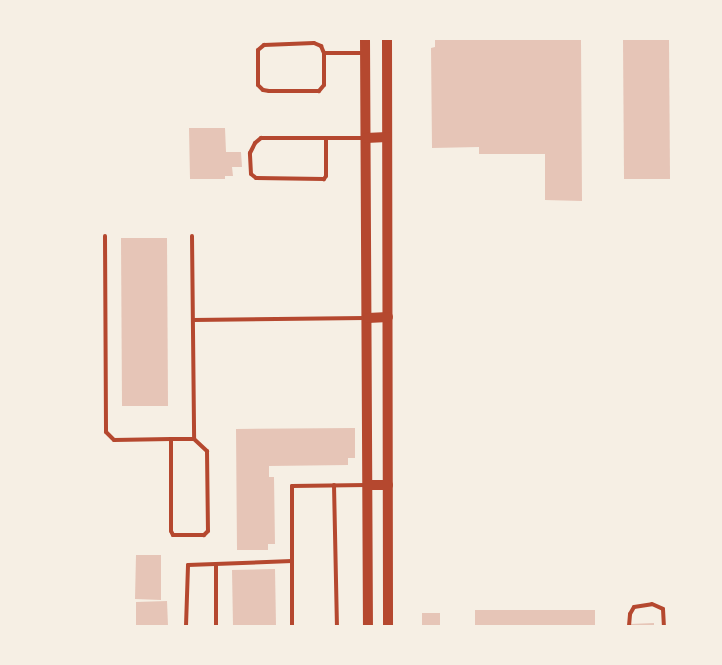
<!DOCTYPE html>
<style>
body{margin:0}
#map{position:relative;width:722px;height:665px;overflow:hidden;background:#f6efe4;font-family:"Nunito Sans",sans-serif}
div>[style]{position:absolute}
.building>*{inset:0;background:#e6c5b7}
.service>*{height:4px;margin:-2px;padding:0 2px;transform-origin:2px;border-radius:2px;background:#b5482f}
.secondary>*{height:10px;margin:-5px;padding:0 5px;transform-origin:5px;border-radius:5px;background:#b5482f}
span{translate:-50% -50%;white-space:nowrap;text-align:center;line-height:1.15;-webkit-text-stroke:5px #f6efe4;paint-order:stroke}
.frame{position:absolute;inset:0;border:40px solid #f6efe4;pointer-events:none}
</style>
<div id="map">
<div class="building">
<div style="clip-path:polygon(435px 39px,581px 39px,582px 201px,545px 200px,545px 154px,479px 154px,479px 147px,432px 148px,431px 48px,435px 47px)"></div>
<div style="clip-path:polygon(623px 39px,669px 39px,670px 179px,624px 179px)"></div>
<div style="clip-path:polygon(189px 128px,225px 128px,226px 152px,241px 152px,242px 167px,232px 167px,233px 176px,225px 176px,225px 179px,190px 179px)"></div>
<div style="clip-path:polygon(121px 238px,167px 238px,168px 406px,122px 406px)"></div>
<div style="clip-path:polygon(355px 428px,355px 458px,348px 458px,348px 465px,269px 466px,269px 477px,274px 477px,275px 544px,268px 544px,268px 550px,237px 550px,236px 429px)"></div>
<div style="clip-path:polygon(136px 555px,161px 555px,161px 600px,135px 599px)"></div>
<div style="clip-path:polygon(275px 569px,276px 626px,233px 626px,232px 570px)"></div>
<div style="clip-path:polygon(167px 601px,168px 626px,136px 626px,136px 602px)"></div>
<div style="clip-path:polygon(475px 610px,595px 610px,595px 626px,475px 626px)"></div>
<div style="clip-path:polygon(422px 613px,440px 613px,440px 626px,422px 626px)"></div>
<div style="clip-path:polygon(654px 623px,654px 626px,630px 626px,630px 624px)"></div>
</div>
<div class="service">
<div style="left:324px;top:53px;width:32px;rotate:90deg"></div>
<div style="left:324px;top:85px;width:8px;rotate:130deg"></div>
<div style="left:319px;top:91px;width:50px;rotate:180deg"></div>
<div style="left:269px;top:91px;width:6px;rotate:-171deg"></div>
<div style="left:263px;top:90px;width:7px;rotate:-135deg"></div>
<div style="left:258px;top:85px;width:35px;rotate:-90deg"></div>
<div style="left:258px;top:50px;width:8px;rotate:-40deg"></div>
<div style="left:264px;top:45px;width:50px;rotate:-2.3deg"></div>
<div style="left:314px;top:43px;width:8px;rotate:23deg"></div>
<div style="left:321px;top:46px;width:8px;rotate:67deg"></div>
<div style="left:324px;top:53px;width:39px"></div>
<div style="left:326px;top:139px;width:37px;rotate:90deg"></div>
<div style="left:326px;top:176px;width:4px;rotate:124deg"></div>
<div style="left:324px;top:179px;width:68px;rotate:-179.2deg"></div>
<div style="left:256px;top:178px;width:6px;rotate:-141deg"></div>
<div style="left:251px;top:174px;width:21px;rotate:-93deg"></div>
<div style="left:250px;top:153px;width:11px;rotate:-63deg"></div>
<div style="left:255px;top:143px;width:8px;rotate:-40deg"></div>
<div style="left:261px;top:138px;width:103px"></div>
<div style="left:105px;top:236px;width:196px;rotate:89.7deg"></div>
<div style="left:106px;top:432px;width:11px;rotate:45deg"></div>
<div style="left:114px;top:440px;width:57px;rotate:-1deg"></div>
<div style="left:192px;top:236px;width:203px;rotate:89.4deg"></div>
<div style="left:194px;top:439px;width:18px;rotate:43deg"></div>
<div style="left:207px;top:451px;width:80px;rotate:89.3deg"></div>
<div style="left:208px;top:531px;width:6px;rotate:135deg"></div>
<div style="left:204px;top:535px;width:31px;rotate:180deg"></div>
<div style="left:173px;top:535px;width:4px;rotate:-117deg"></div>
<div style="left:171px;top:531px;width:92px;rotate:-90deg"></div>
<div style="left:171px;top:439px;width:23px"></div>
<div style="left:193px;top:320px;width:172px;rotate:-0.7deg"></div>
<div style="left:334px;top:485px;width:141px;rotate:88.8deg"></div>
<div style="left:216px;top:564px;width:62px;rotate:90deg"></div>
<div style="left:186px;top:626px;width:61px;rotate:-88.1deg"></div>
<div style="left:188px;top:565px;width:104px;rotate:-2.2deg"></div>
<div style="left:292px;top:626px;width:140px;rotate:-90deg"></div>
<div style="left:292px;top:486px;width:74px;rotate:-0.8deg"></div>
<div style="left:629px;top:626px;width:12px;rotate:-85deg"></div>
<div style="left:630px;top:614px;width:8px;rotate:-60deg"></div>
<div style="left:634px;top:607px;width:18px;rotate:-9deg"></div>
<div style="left:652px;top:604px;width:12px;rotate:24deg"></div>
<div style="left:663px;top:609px;width:17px;rotate:87deg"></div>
</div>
<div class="secondary">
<div style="left:365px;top:39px;width:587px;rotate:89.71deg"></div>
<div style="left:387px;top:39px;width:587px;rotate:89.9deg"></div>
<div style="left:366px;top:138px;width:21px;rotate:-3deg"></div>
<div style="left:368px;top:318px;width:20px;rotate:-3deg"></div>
<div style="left:368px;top:485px;width:20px"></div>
</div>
<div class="frame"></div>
</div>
